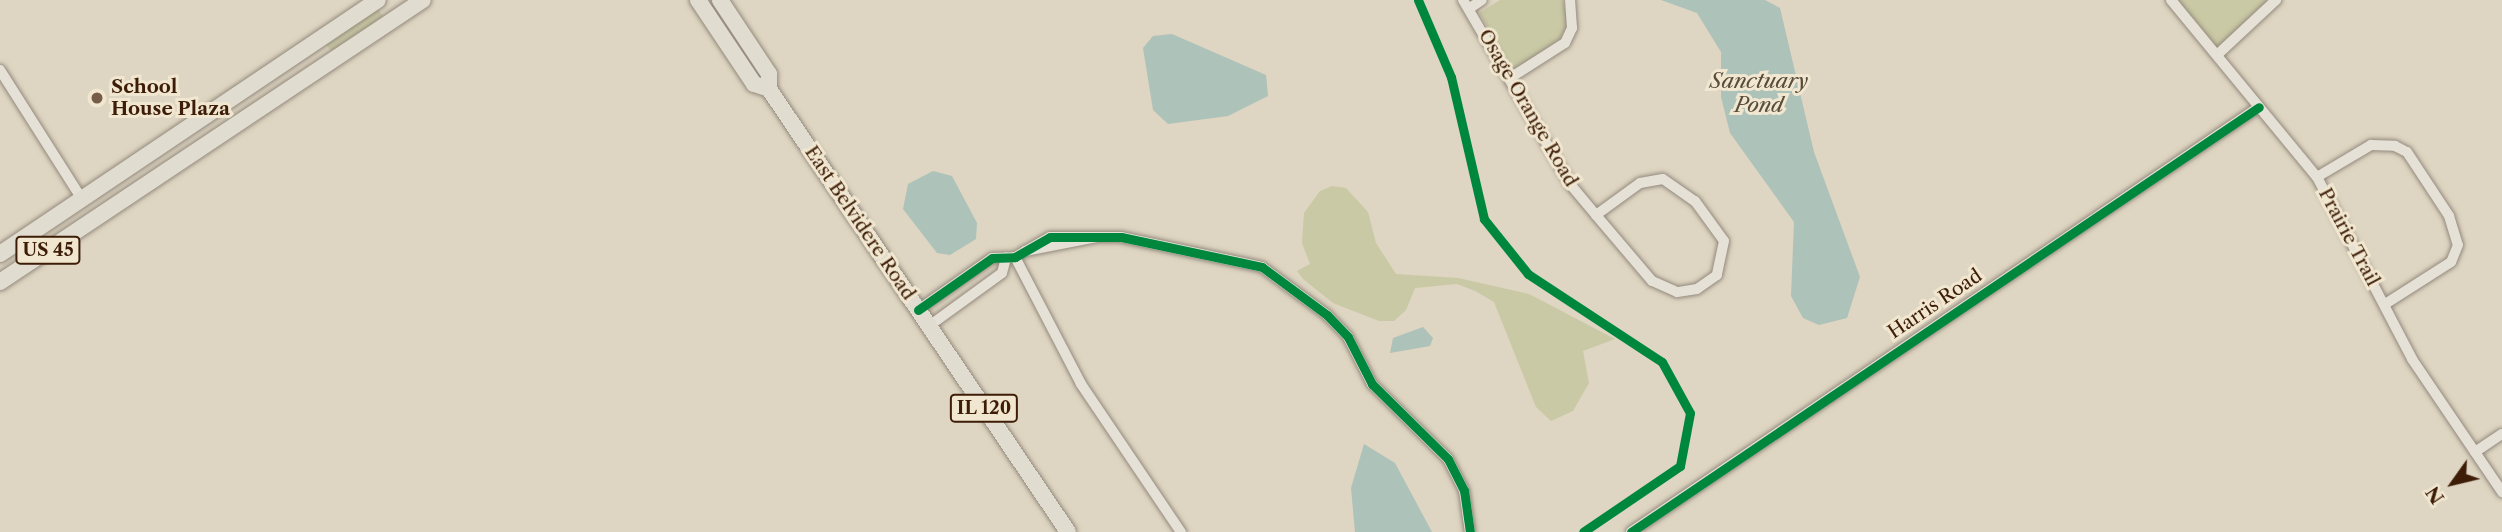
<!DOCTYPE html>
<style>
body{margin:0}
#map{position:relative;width:2502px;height:532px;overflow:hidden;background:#ded5c2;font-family:"Libre Caslon Text",serif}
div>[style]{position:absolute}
.green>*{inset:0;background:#c9c9a5}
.water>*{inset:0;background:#adc2b8}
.roads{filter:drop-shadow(0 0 2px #948a7d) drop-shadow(0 0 2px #948a7d)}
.street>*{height:10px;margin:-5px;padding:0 5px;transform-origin:5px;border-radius:5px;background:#e5e1d7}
.primary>*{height:16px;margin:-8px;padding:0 8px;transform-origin:8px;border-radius:8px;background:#e1dcd0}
.cycleway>*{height:9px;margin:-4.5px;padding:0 4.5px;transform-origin:4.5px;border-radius:4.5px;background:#00873e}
.dots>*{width:19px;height:19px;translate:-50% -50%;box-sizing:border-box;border:4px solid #f1e7d0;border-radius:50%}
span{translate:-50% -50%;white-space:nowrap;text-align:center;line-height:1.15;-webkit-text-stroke:6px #f1e7d0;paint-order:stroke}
.shield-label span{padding:2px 5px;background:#f1e7d0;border:2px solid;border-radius:5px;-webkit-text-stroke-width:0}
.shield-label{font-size:18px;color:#3d1d08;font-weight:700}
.poi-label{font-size:19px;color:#3d1d08;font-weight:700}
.left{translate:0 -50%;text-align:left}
.street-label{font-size:19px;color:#3d1d08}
.water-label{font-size:21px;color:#584c3b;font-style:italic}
.north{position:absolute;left:2418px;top:448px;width:70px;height:70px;-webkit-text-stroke:5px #f1e7d0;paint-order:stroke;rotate:236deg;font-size:19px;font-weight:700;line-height:28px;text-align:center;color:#3d1d08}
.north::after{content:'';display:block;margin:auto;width:24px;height:32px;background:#3d1d08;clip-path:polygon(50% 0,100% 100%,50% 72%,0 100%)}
</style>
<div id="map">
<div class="green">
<div style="clip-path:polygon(1500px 0,1563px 0,1568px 23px,1561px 38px,1514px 70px,1479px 13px)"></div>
<div style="clip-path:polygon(2178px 0,2272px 0,2218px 49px)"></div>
<div style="clip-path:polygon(378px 9px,383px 16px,352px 40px,332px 52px,326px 44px)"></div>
<div style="clip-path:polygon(1332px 186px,1346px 188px,1368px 212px,1376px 243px,1396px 274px,1458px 278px,1529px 294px,1615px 339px,1583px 351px,1589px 383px,1573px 411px,1551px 421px,1536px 407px,1494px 302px,1475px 291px,1457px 284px,1415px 288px,1406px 310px,1394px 321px,1379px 321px,1333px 303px,1303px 279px,1297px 271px,1310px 264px,1302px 243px,1304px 213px,1320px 191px)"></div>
</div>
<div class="water">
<div style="clip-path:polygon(1661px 0,1765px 0,1780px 8px,1814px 152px,1860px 277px,1847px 318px,1819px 325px,1803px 318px,1791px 296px,1794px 222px,1730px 133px,1721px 97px,1721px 52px,1697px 13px)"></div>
<div style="clip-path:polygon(1172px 34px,1266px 75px,1268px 96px,1228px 116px,1168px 124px,1153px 110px,1143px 48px,1153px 36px)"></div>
<div style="clip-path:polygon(933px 171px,952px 176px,977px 223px,976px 239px,950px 255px,937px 253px,903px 209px,908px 184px)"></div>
<div style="clip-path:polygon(1423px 327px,1433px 338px,1430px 346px,1390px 353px,1393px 338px)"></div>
<div style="clip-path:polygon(1364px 444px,1395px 463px,1432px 532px,1355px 532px,1351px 488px)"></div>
</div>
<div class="roads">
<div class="street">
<div style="left:1463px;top:0;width:213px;rotate:59.8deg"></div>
<div style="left:1570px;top:184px;width:40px;rotate:50deg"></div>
<div style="left:2171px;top:0;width:229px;rotate:50.5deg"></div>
<div style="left:2317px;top:177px;width:205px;rotate:62.4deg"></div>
<div style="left:2412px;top:359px;width:161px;rotate:55.9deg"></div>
<div style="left:1470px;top:8px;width:14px;rotate:-34deg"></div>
<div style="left:2217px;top:55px;width:81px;rotate:-43deg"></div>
<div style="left:0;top:70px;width:153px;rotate:57.6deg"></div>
<div style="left:1510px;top:78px;width:65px;rotate:-32.5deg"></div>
<div style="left:1565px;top:43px;width:17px;rotate:-65deg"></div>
<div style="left:1572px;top:28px;width:28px;rotate:-94deg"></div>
<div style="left:2317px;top:177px;width:63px;rotate:-30.7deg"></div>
<div style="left:2371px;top:145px;width:24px;rotate:2deg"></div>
<div style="left:2395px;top:146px;width:13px;rotate:27deg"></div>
<div style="left:2407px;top:152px;width:77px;rotate:56.7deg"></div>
<div style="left:2449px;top:216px;width:30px;rotate:73deg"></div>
<div style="left:2458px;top:245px;width:18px;rotate:112deg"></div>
<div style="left:2451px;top:262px;width:78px;rotate:147.5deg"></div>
<div style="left:1663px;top:179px;width:39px;rotate:35deg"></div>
<div style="left:1695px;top:201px;width:49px;rotate:54.1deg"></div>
<div style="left:1724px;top:241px;width:35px;rotate:102deg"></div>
<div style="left:1717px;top:275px;width:24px;rotate:145deg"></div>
<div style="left:1697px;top:289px;width:20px;rotate:171deg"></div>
<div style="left:1677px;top:292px;width:27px;rotate:-156deg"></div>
<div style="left:1652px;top:281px;width:87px;rotate:-130.3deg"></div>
<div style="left:1596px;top:215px;width:54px;rotate:-36deg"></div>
<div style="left:1640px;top:183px;width:23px;rotate:-10deg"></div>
<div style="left:1025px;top:251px;width:73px;rotate:-11deg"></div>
<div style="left:1015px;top:257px;width:143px;rotate:62.5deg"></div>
<div style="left:1081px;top:384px;width:179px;rotate:56deg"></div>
<div style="left:918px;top:310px;width:90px;rotate:-35.1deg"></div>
<div style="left:992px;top:258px;width:23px;rotate:-2deg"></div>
<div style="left:1015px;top:257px;width:40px;rotate:-29.7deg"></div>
<div style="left:1050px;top:237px;width:71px"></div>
<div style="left:1121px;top:237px;width:144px;rotate:12deg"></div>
<div style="left:1262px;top:267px;width:81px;rotate:36.4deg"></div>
<div style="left:1327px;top:315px;width:30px;rotate:46deg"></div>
<div style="left:1348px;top:337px;width:53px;rotate:62.9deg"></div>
<div style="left:1372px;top:384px;width:107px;rotate:44.6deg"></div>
<div style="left:1448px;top:459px;width:35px;rotate:63deg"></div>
<div style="left:1464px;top:490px;width:42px;rotate:81.9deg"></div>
<div style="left:929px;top:326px;width:90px;rotate:-36deg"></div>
<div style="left:1002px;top:273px;width:16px;rotate:-75deg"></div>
<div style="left:2475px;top:452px;width:32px;rotate:-34deg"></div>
<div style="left:1631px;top:532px;width:758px;rotate:-34.09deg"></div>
</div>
<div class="primary">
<div style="left:698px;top:0;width:101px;rotate:56.3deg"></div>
<div style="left:754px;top:84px;width:16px;rotate:18deg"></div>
<div style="left:720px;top:0;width:89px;rotate:56.5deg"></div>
<div style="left:769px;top:74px;width:15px;rotate:90deg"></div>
<div style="left:769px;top:89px;width:534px;rotate:55.98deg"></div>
<div style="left:0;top:254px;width:455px;rotate:-33.9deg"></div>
<div style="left:0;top:282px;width:508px;rotate:-33.69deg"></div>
</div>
</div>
<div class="cycleway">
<div style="left:1418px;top:0;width:84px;rotate:66.8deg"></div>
<div style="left:1451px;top:77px;width:146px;rotate:76.9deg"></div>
<div style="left:1484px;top:219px;width:70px;rotate:51.3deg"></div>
<div style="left:1528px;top:274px;width:160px;rotate:33.3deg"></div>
<div style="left:1662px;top:362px;width:58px;rotate:61.2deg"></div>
<div style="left:1690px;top:413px;width:54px;rotate:100.7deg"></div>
<div style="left:1680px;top:466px;width:117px;rotate:145.8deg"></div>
<div style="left:918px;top:310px;width:90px;rotate:-35.1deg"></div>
<div style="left:992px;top:258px;width:23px;rotate:-2deg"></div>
<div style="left:1015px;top:257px;width:40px;rotate:-29.7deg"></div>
<div style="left:1050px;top:237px;width:71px"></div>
<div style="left:1121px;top:237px;width:144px;rotate:12deg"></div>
<div style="left:1262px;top:267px;width:81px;rotate:36.4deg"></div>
<div style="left:1327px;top:315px;width:30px;rotate:46deg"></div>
<div style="left:1348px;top:337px;width:53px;rotate:62.9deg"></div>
<div style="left:1372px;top:384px;width:107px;rotate:44.6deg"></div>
<div style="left:1448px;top:459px;width:35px;rotate:63deg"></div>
<div style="left:1464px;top:490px;width:42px;rotate:81.9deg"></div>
<div style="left:1631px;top:532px;width:758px;rotate:-34.09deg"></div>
</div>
<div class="dots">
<div style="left:97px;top:98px;background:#755d49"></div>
</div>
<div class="shield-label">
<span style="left:48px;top:250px">US 45</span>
<span style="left:984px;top:408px">IL 120</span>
</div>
<div class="poi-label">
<span class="left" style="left:111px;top:98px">School<br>House Plaza</span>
</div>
<div class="street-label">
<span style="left:1528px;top:108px;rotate:60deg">Osage Orange Road</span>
<span style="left:860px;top:223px;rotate:56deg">East Belvidere Road</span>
<span style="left:2349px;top:237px;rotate:62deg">Prairie Trail</span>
<span style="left:1935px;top:304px;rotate:-34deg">Harris Road</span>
</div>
<div class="water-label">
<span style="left:1759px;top:93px">Sanctuary<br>Pond</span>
</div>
<div class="north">N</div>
</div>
